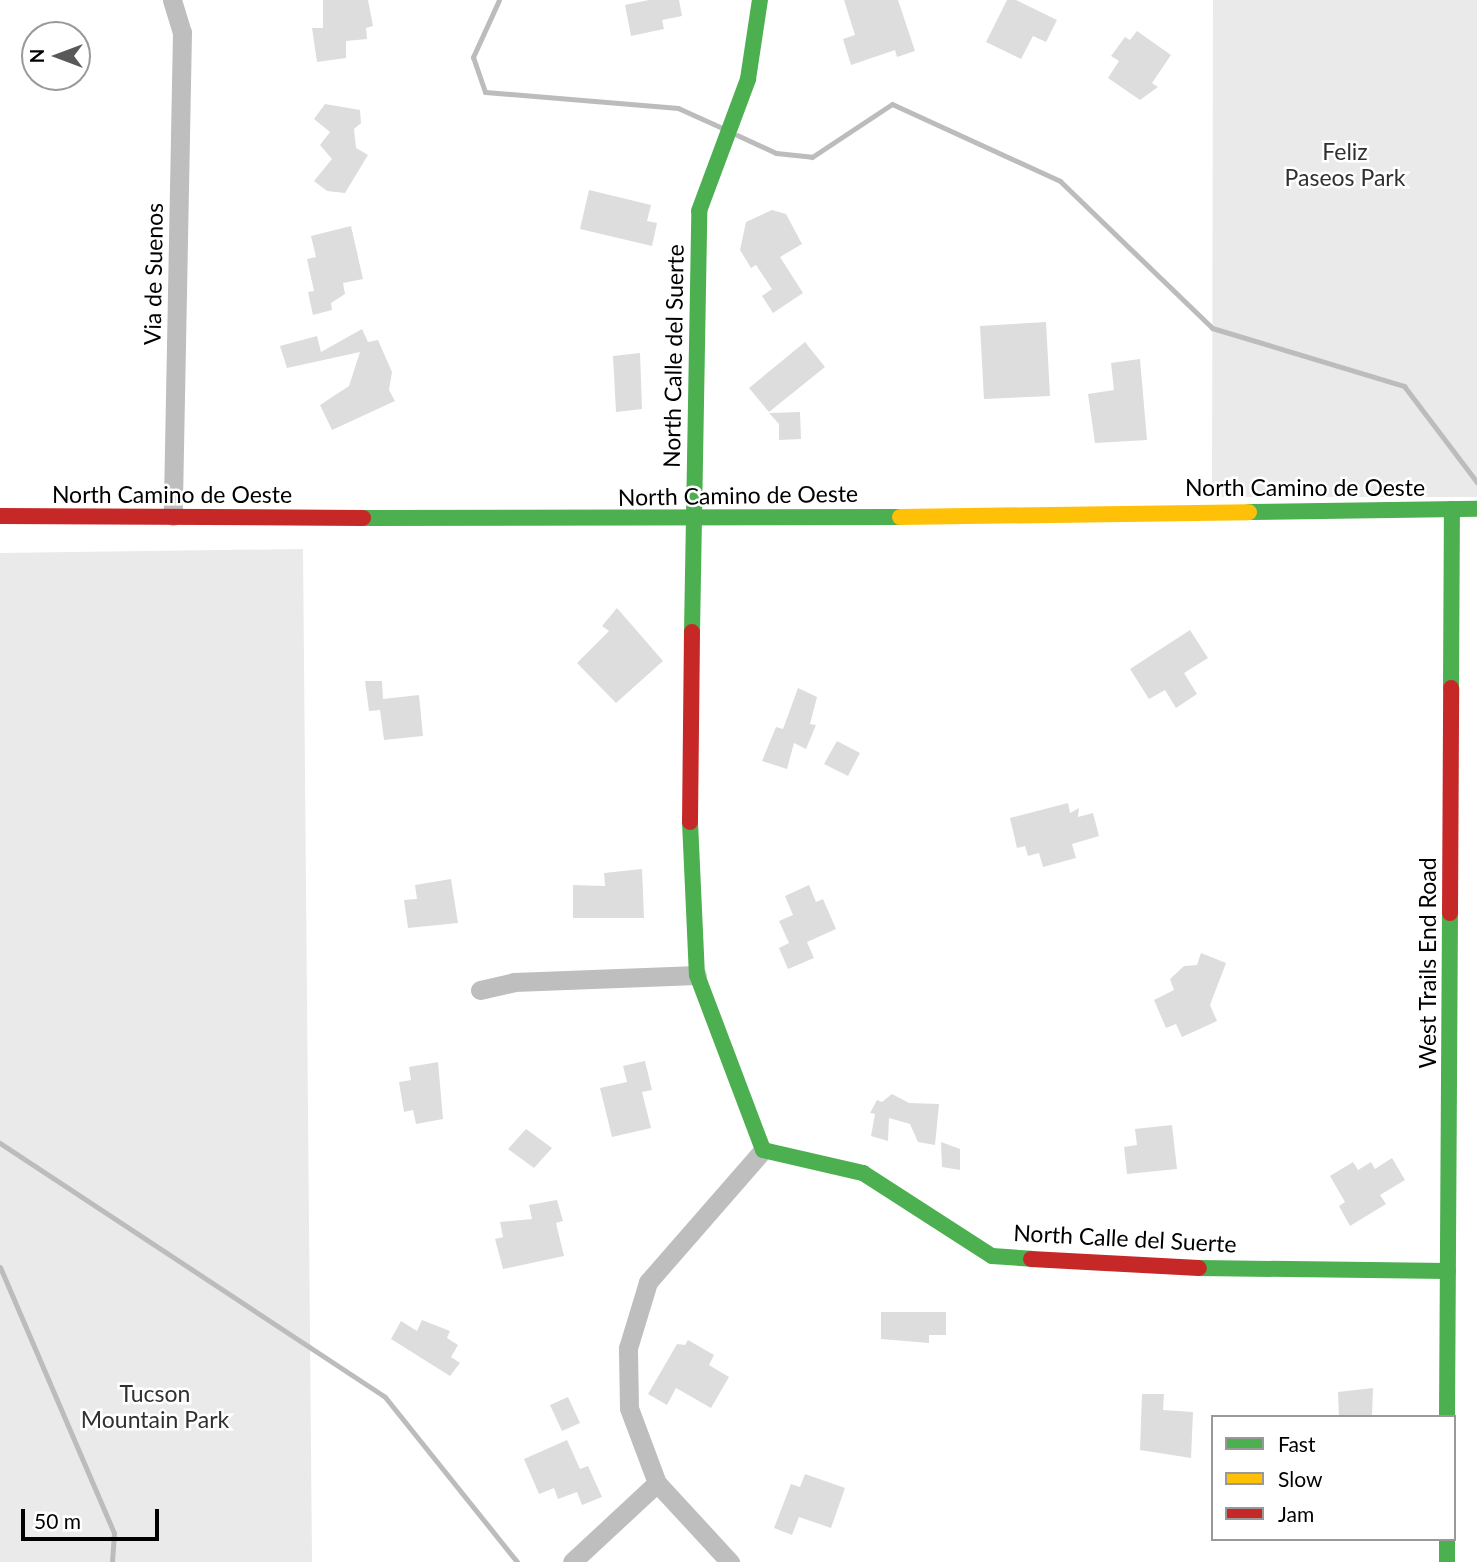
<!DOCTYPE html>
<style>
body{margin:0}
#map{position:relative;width:1477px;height:1562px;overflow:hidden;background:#fff;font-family:Lato,sans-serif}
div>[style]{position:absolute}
.green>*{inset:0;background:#eaeaea}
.stream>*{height:5px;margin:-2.5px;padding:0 2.5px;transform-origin:2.5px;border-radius:2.5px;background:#bcbcbc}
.building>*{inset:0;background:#ddd}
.street>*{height:19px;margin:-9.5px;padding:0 9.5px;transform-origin:9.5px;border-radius:9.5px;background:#bebebe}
.fast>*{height:16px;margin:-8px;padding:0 8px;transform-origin:8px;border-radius:8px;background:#4caf50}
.slow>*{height:16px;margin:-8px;padding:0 8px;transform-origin:8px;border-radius:8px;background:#ffc107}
.jam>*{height:16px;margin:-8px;padding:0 8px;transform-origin:8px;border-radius:8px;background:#c62828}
span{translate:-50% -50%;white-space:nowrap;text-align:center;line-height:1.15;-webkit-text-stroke:5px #fff;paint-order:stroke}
.park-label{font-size:23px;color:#303030}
.street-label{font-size:23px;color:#000}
.legend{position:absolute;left:1211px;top:1415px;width:245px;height:126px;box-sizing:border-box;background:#fff;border:2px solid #999;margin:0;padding:9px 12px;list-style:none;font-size:21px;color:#000}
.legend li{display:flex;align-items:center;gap:14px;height:35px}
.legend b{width:35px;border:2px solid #999}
.north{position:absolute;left:21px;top:21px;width:70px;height:70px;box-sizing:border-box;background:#fff;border:2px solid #999;border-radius:50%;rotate:270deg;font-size:19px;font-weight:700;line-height:28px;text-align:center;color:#000}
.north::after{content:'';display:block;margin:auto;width:24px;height:32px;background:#595959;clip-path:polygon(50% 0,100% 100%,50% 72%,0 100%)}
.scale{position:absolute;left:21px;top:1509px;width:138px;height:32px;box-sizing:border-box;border:4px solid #000;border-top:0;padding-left:9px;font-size:21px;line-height:24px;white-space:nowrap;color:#000;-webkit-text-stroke:5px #fff;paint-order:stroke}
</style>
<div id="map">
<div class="green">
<div style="clip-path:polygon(1213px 0,1477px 0,1477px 497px,1212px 497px)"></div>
<div style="clip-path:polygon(303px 549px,312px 1562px,0 1562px,0 553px)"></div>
</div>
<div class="stream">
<div style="left:499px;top:0;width:63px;rotate:114.5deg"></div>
<div style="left:473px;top:57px;width:37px;rotate:71deg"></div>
<div style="left:485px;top:92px;width:194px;rotate:4.7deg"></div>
<div style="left:678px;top:108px;width:48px;rotate:24.4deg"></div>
<div style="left:737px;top:135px;width:43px;rotate:24.8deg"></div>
<div style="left:776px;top:153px;width:36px;rotate:6deg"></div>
<div style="left:812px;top:157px;width:96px;rotate:-33.5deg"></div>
<div style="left:892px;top:104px;width:185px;rotate:24.6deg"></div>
<div style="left:1060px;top:181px;width:211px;rotate:44deg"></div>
<div style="left:1212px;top:328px;width:201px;rotate:16.8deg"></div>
<div style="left:1404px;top:386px;width:121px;rotate:52.8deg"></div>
<div style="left:0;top:1143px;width:461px;rotate:33.4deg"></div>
<div style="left:385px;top:1397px;width:211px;rotate:51.3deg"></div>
<div style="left:0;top:1267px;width:289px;rotate:66.8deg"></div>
<div style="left:114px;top:1533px;width:29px;rotate:94deg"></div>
</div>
<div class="building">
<div style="clip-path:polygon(323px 0,368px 0,373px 26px,366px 28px,367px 39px,346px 41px,346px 58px,317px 62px,312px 28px,323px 28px)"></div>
<div style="clip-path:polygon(649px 0,679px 0,682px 16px,662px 20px,664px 29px,631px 36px,625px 5px)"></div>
<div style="clip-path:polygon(844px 0,898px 0,915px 51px,897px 57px,895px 50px,851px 65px,843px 39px,855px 35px)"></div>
<div style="clip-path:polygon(1007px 0,1016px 0,1057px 20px,1046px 42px,1033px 36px,1021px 59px,986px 42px)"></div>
<div style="clip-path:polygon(1137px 31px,1171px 55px,1152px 83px,1158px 87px,1140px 100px,1108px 78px,1119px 61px,1111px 56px,1125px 37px,1130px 40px)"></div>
<div style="clip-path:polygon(325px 104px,360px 110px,361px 123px,354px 129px,356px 148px,368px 155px,345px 193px,327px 191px,314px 181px,332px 159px,320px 145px,330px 132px,314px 119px)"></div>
<div style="clip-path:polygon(589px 190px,651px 205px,647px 221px,657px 223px,652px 246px,580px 229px)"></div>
<div style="clip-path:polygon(772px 210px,786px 214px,802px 244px,780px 257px,803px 293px,773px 313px,762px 296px,772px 289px,756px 265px,751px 268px,740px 250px,746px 222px)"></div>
<div style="clip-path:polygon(351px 226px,363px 279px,343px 283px,345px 294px,331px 303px,332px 310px,313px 315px,308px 292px,314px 291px,307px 259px,316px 257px,311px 236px)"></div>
<div style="clip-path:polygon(1046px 322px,1050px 396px,984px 399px,980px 326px)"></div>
<div style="clip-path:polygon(362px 329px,368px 342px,378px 340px,392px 372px,389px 390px,395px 401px,332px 430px,320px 405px,349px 386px,360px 352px,287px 368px,280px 346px,317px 336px,321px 352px)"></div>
<div style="clip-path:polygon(805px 342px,825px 367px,769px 412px,749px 388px)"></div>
<div style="clip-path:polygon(640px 353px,642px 409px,616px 412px,613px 356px)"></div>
<div style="clip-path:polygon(1140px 359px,1147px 440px,1095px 443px,1088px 394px,1114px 390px,1111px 363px)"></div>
<div style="clip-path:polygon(800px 412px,801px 439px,779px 440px,779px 424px,769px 413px)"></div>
<div style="clip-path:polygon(617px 608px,663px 661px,616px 703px,577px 663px,609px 631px,602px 626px)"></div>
<div style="clip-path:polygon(1190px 630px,1208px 658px,1184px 673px,1197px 694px,1176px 708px,1165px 690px,1149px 699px,1130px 669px)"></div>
<div style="clip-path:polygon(365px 681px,382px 681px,383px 699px,419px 695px,423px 736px,384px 740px,380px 710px,369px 711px)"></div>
<div style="clip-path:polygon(798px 688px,817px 697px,810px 724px,816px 725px,806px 749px,794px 743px,787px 769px,762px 761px,776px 727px,783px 729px)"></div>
<div style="clip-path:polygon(837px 741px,860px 753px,848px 776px,824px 764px)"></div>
<div style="clip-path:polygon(1068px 803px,1070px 813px,1079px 808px,1078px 817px,1093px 813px,1099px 836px,1072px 844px,1076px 858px,1043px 867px,1039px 853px,1028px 856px,1025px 846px,1017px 848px,1010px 818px)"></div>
<div style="clip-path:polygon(642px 869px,644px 918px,573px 918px,573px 885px,605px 886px,604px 873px)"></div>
<div style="clip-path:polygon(451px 879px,458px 923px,408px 928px,404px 900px,417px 899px,415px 885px)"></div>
<div style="clip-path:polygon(809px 885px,816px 902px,823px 899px,836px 929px,807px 942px,814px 958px,788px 969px,779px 948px,789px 943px,779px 921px,793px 915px,785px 896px)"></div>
<div style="clip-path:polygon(1201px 953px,1226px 963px,1210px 1005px,1217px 1021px,1182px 1037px,1176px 1024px,1166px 1028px,1154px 1000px,1174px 990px,1170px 979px,1184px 966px,1197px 965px)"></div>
<div style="clip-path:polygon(645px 1061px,652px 1090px,642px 1092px,651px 1128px,612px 1137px,600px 1088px,627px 1082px,623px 1066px)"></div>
<div style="clip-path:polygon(438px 1062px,443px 1119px,416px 1124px,413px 1110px,404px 1112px,399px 1082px,411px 1080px,409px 1067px)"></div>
<div style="clip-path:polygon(892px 1094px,909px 1103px,939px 1104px,935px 1145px,918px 1142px,910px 1124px,889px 1118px,888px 1141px,871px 1136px,875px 1114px,870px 1113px,877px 1100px,882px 1102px)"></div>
<div style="clip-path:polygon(1172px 1125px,1177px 1169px,1127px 1174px,1124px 1147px,1137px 1145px,1135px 1129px)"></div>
<div style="clip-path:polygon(526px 1129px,552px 1148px,534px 1168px,508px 1149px)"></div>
<div style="clip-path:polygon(941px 1142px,960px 1149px,960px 1170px,942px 1167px)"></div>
<div style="clip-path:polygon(1392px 1158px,1405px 1180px,1380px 1195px,1386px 1204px,1350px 1226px,1339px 1206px,1345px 1202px,1330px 1176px,1353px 1162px,1358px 1170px,1371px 1162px,1375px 1169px)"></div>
<div style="clip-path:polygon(557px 1200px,563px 1221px,556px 1223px,564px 1256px,503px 1269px,495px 1239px,503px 1237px,500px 1222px,532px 1219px,529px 1205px)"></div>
<div style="clip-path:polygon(881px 1312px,946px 1312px,946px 1335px,929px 1335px,929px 1343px,881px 1339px)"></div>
<div style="clip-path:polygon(422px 1320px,450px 1331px,447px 1338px,458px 1345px,451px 1357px,460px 1363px,450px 1376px,391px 1339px,401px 1321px,417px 1331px)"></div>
<div style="clip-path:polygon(688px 1340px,714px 1355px,709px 1365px,729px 1377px,711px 1408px,676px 1388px,667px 1405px,648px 1394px,677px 1344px,685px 1345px)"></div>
<div style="clip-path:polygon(1373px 1388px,1372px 1417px,1339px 1417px,1338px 1392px)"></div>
<div style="clip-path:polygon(1142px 1394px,1164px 1394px,1163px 1410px,1193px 1412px,1191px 1458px,1140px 1450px)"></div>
<div style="clip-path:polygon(568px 1397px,580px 1423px,562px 1431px,550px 1405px)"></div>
<div style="clip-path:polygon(567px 1440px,580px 1469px,588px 1466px,602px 1497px,582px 1505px,577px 1492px,558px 1499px,554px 1488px,539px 1494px,524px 1459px)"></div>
<div style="clip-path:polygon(805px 1474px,845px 1488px,831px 1528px,799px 1517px,792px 1535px,774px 1528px,791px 1484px,800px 1487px)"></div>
</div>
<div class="street">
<div style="left:172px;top:0;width:34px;rotate:73deg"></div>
<div style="left:182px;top:32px;width:484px;rotate:91.1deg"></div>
<div style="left:480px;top:990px;width:35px;rotate:-13deg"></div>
<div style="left:514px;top:982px;width:183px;rotate:-2.2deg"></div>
<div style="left:657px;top:1483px;width:108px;rotate:47.3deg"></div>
<div style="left:572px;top:1562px;width:116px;rotate:-42.9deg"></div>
<div style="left:657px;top:1483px;width:80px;rotate:-110.5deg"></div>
<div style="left:629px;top:1408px;width:60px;rotate:-91deg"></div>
<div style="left:628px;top:1348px;width:69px;rotate:-73.1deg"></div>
<div style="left:648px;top:1282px;width:175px;rotate:-48.9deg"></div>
</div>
<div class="fast">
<div style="left:1249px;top:512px;width:228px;rotate:-0.8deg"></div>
<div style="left:363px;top:518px;width:537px;rotate:-0.11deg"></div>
<div style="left:692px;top:632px;width:421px;rotate:-89deg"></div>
<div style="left:699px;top:211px;width:141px;rotate:-69.6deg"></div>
<div style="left:748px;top:79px;width:80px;rotate:-81.4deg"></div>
<div style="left:1451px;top:688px;width:179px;rotate:-89.7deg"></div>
<div style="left:690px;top:822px;width:153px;rotate:87.4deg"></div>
<div style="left:697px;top:975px;width:187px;rotate:69.3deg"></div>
<div style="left:763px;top:1150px;width:103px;rotate:13deg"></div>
<div style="left:863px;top:1173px;width:153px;rotate:32.8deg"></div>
<div style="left:992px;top:1256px;width:39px;rotate:4deg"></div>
<div style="left:1199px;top:1268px;width:249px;rotate:0.7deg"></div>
<div style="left:1447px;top:1417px;width:504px;rotate:-89.66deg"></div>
<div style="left:1447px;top:1539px;width:23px;rotate:90deg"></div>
</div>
<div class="slow">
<div style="left:900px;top:517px;width:349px;rotate:-0.8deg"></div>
</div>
<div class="jam">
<div style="left:0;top:516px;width:363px;rotate:0.3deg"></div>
<div style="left:690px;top:822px;width:190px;rotate:-89.4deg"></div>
<div style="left:1450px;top:913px;width:225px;rotate:-89.7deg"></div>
<div style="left:1031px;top:1259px;width:168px;rotate:3.1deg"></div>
</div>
<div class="park-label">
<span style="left:1345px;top:164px">Feliz<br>Paseos Park</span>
<span style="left:155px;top:1406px">Tucson<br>Mountain Park</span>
</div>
<div class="street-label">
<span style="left:153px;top:274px;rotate:-89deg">Via de Suenos</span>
<span style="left:673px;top:356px;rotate:-89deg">North Calle del Suerte</span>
<span style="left:1305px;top:487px">North Camino de Oeste</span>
<span style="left:172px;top:494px">North Camino de Oeste</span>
<span style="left:738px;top:495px;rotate:-1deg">North Camino de Oeste</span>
<span style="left:1427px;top:963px;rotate:-90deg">West Trails End Road</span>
<span style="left:1125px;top:1238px;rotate:3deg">North Calle del Suerte</span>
</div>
<ul class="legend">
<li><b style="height:9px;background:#4caf50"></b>Fast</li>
<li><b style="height:9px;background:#ffc107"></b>Slow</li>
<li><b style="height:9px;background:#c62828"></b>Jam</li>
</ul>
<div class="north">N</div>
<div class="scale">50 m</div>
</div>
